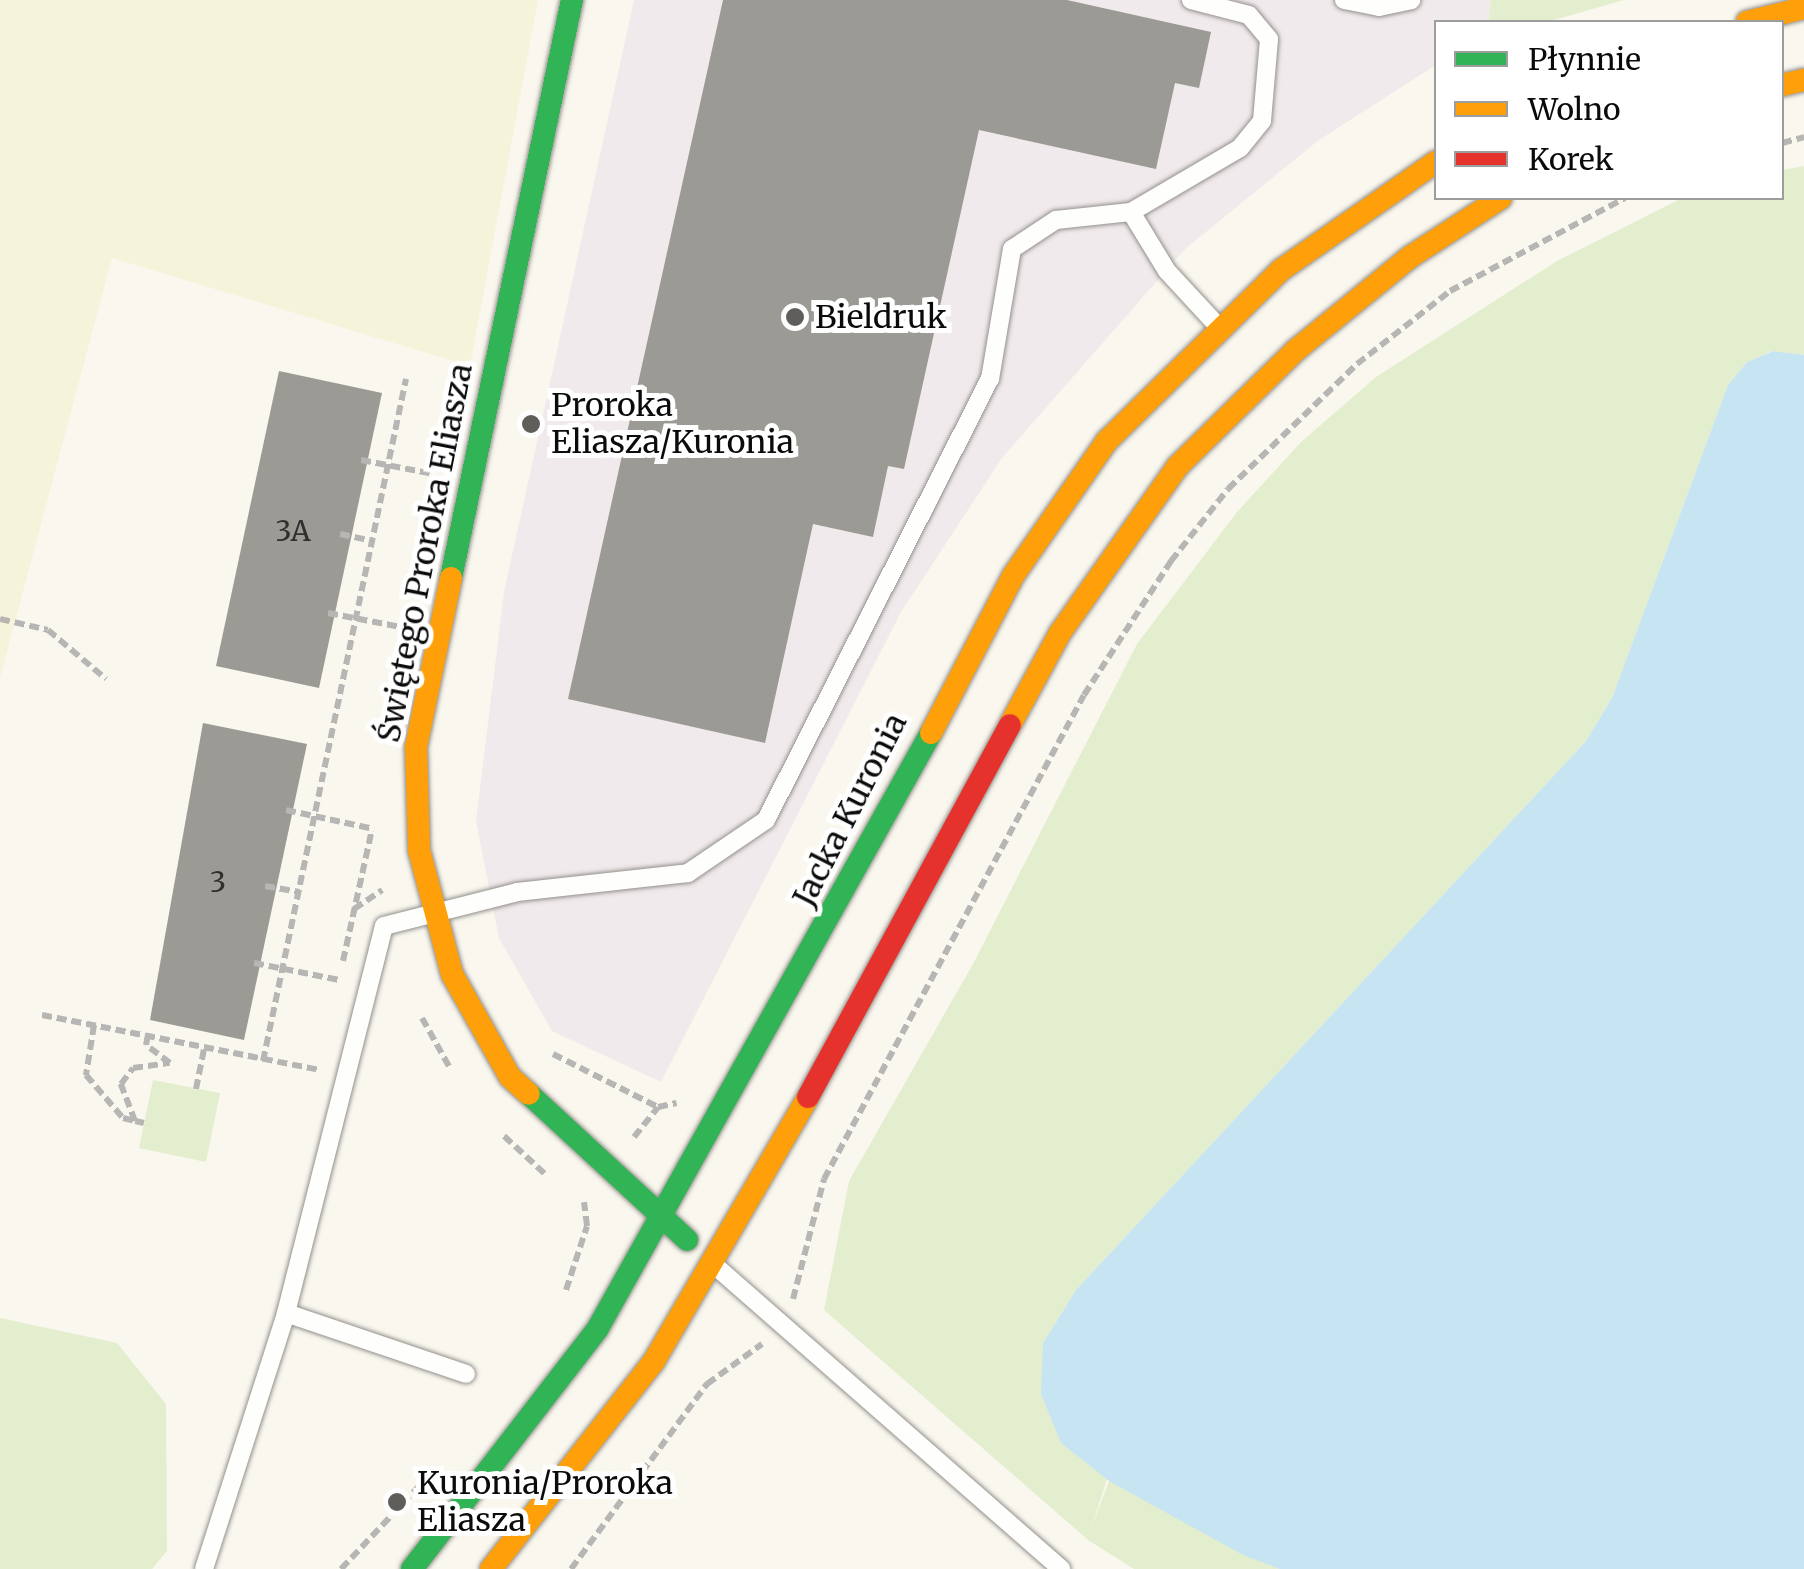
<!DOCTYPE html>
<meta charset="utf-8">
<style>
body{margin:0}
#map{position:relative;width:1804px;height:1569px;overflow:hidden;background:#faf7ee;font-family:Merriweather,serif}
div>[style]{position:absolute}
.industrial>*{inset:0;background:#f1eaec}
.farmland>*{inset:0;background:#f6f3db}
.green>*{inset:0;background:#e3eecf}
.water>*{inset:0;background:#c7e4f2}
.building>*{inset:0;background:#9c9a95}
.path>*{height:6px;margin-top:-3px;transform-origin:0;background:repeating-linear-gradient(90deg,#b7b6b5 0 10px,transparent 0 15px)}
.roads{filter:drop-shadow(0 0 2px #93918d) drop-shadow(0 0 2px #93918d)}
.lane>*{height:18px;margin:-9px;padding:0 9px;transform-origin:9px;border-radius:9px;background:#fefefc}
.fast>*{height:22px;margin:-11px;padding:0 11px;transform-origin:11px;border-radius:11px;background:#30b455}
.slow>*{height:22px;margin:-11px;padding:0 11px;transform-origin:11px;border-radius:11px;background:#ff9f0a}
.jam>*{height:22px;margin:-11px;padding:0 11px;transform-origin:11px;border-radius:11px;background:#e5322d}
.dots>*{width:28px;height:28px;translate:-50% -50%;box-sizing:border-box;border:5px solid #fff;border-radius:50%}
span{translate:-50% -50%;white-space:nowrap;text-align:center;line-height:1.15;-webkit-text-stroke:10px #fff;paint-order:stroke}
.number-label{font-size:28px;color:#2f2f2e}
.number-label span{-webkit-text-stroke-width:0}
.poi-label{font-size:32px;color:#0b0b0b}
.left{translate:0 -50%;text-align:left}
.street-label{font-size:32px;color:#0b0b0b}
.legend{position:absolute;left:1434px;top:20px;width:350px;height:180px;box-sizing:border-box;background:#fff;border:2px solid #9d9d9d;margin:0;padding:12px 18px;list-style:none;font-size:30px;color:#0b0b0b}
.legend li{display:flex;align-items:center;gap:20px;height:50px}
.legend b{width:50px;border:2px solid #9d9d9d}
</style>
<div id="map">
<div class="industrial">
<div style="clip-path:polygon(634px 0,1491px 0,1488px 22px,1436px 22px,1436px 65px,1319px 140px,1185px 249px,1002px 458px,901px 612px,661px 1082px,552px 1031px,499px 938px,476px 821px,504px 592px)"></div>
</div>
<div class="farmland">
<div style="clip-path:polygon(0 0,538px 0,470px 366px,112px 258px,0 678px)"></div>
</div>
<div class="green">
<div style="clip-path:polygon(1491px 0,1624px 0,1547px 22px,1488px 22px)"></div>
<div style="clip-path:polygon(1804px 166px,1804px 355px,1772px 351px,1747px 362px,1728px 385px,1612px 698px,1586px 741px,1076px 1290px,1043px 1343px,1061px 1443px,1107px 1479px,1091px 1529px,1109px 1481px,1280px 1569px,1134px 1569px,1088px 1540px,824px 1310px,849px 1181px,973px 964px,1137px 644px,1237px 512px,1301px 442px,1376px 377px,1557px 261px,1682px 198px,1782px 198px,1782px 170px)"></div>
<div style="clip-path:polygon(153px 1080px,220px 1093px,206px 1162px,139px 1148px)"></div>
<div style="clip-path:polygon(0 1318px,117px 1343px,166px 1404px,167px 1551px,152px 1569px,0 1569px)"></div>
</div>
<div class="water">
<div style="clip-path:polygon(1773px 351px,1804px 355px,1804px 1569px,1280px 1569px,1243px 1555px,1109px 1481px,1061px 1443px,1041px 1394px,1043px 1343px,1076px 1290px,1586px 741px,1612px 698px,1728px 385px,1747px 362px)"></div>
</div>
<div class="building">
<div style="clip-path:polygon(723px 0,1067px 0,1211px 32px,1199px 88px,1175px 83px,1156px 169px,979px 130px,904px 469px,888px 466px,873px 537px,813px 524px,765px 743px,568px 699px)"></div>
<div style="clip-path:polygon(279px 371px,382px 393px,319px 688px,216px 666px)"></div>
<div style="clip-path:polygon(203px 723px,307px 744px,244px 1040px,150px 1020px)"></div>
</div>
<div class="path">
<div style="left:1782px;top:143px;width:23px;rotate:-15deg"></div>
<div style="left:361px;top:460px;width:73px;rotate:11deg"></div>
<div style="left:340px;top:534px;width:33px;rotate:12deg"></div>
<div style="left:328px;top:613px;width:74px;rotate:10.9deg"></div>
<div style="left:0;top:619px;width:49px;rotate:12.9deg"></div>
<div style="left:48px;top:630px;width:76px;rotate:40.2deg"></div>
<div style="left:286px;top:810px;width:90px;rotate:12.2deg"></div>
<div style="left:265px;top:886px;width:35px;rotate:10deg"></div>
<div style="left:354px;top:909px;width:34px;rotate:-34deg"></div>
<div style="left:343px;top:961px;width:135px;rotate:-77.6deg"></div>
<div style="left:254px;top:963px;width:87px;rotate:11.3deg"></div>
<div style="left:42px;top:1015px;width:284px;rotate:11.2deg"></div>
<div style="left:422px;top:1018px;width:57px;rotate:60.8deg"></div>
<div style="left:94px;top:1025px;width:51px;rotate:99.1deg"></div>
<div style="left:86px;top:1075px;width:57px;rotate:49.3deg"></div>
<div style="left:123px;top:1118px;width:12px;rotate:14deg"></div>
<div style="left:553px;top:1054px;width:118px;rotate:26.8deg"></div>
<div style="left:658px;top:1107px;width:19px;rotate:-12deg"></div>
<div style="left:263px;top:1061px;width:697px;rotate:-78.16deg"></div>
<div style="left:196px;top:1089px;width:41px;rotate:-78.7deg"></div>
<div style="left:144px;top:1123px;width:9px;rotate:-167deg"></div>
<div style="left:135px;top:1121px;width:40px;rotate:-111deg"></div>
<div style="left:121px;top:1084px;width:20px;rotate:-53deg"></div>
<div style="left:133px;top:1068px;width:37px;rotate:-8deg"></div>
<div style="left:170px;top:1063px;width:30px;rotate:-143deg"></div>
<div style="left:146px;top:1045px;width:10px;rotate:-79deg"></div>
<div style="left:504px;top:1136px;width:57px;rotate:42.9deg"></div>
<div style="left:634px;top:1137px;width:38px;rotate:-51deg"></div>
<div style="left:566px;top:1290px;width:67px;rotate:-71.8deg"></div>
<div style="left:587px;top:1226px;width:24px;rotate:-97deg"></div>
<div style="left:793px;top:1299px;width:124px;rotate:-75.5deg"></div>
<div style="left:824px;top:1179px;width:549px;rotate:-61.76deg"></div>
<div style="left:1084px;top:695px;width:160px;rotate:-57deg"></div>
<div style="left:1171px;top:561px;width:92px;rotate:-51.6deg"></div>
<div style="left:1228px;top:489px;width:180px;rotate:-44.1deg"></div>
<div style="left:1357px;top:364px;width:118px;rotate:-38.1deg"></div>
<div style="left:1450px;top:291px;width:198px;rotate:-28deg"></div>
<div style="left:341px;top:1569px;width:118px;rotate:-46.7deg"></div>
<div style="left:571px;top:1569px;width:230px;rotate:-53.7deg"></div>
<div style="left:707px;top:1384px;width:68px;rotate:-36deg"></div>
</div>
<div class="roads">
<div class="lane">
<div style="left:1344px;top:0;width:36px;rotate:11deg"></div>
<div style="left:1379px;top:7px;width:33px;rotate:-12deg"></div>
<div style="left:1131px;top:212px;width:69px;rotate:58.6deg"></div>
<div style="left:1167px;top:271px;width:75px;rotate:47.2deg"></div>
<div style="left:713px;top:1264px;width:463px;rotate:41.2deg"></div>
<div style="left:286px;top:1313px;width:190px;rotate:18.7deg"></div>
<div style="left:204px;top:1569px;width:269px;rotate:-72.2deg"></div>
<div style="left:286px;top:1313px;width:399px;rotate:-75.8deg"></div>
<div style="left:384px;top:926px;width:137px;rotate:-14.3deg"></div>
<div style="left:517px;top:892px;width:172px;rotate:-6.3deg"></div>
<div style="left:688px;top:873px;width:94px;rotate:-34.2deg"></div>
<div style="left:766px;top:820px;width:495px;rotate:-63.1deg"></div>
<div style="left:990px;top:379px;width:132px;rotate:-80.4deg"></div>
<div style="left:1012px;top:249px;width:53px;rotate:-33.4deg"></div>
<div style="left:1056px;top:220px;width:75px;rotate:-6.1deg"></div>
<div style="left:1131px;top:212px;width:126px;rotate:-30.4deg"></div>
<div style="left:1240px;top:148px;width:35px;rotate:-51deg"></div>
<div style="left:1262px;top:121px;width:82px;rotate:-85.1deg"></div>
<div style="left:1269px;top:39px;width:31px;rotate:-130deg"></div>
<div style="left:1249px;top:15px;width:60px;rotate:-165.5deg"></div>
</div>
<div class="fast">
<div style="left:451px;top:578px;width:591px;rotate:-78.18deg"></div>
<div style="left:529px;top:1094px;width:215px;rotate:42.7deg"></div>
<div style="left:412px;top:1569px;width:304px;rotate:-52.3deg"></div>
<div style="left:598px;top:1328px;width:682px;rotate:-60.77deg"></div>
</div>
<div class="slow">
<div style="left:1747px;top:22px;width:59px;rotate:-13.8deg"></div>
<div style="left:1782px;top:85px;width:23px;rotate:-13deg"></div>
<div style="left:451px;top:578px;width:173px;rotate:101.7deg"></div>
<div style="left:416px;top:747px;width:103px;rotate:88.3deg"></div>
<div style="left:419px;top:850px;width:128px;rotate:75.1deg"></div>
<div style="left:452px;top:974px;width:118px;rotate:60.6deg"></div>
<div style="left:510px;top:1077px;width:25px;rotate:42deg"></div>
<div style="left:1010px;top:725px;width:105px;rotate:-61.5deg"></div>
<div style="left:1060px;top:633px;width:204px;rotate:-54.8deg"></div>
<div style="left:1178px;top:466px;width:165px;rotate:-44.5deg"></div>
<div style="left:1296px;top:350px;width:147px;rotate:-39.2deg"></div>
<div style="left:1410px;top:257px;width:108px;rotate:-33deg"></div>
<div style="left:931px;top:733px;width:177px;rotate:-62.4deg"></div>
<div style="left:1013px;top:576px;width:165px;rotate:-55.2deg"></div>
<div style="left:1107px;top:441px;width:244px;rotate:-44.5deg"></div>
<div style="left:1281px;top:270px;width:189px;rotate:-34.9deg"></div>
<div style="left:491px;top:1569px;width:264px;rotate:-51.9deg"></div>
<div style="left:654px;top:1361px;width:306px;rotate:-59.7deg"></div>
</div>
<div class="jam">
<div style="left:808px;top:1097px;width:423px;rotate:-61.5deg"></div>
</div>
</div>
<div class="dots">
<div style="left:795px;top:317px;background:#5f5e5a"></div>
<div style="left:531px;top:424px;background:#5f5e5a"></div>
<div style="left:397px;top:1502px;background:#5f5e5a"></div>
</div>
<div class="number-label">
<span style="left:293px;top:531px">3A</span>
<span style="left:218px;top:882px">3</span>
</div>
<div class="poi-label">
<span class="left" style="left:815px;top:317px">Bieldruk</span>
<span class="left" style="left:551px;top:424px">Proroka<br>Eliasza/Kuronia</span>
<span class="left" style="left:417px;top:1502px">Kuronia/Proroka<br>Eliasza</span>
</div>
<div class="street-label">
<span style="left:425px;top:553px;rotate:-79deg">Świętego Proroka Eliasza</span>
<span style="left:850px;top:810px;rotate:-63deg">Jacka Kuronia</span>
</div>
<ul class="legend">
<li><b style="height:12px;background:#30b455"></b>Płynnie</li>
<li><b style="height:12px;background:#ff9f0a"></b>Wolno</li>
<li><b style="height:12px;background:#e5322d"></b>Korek</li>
</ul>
</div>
